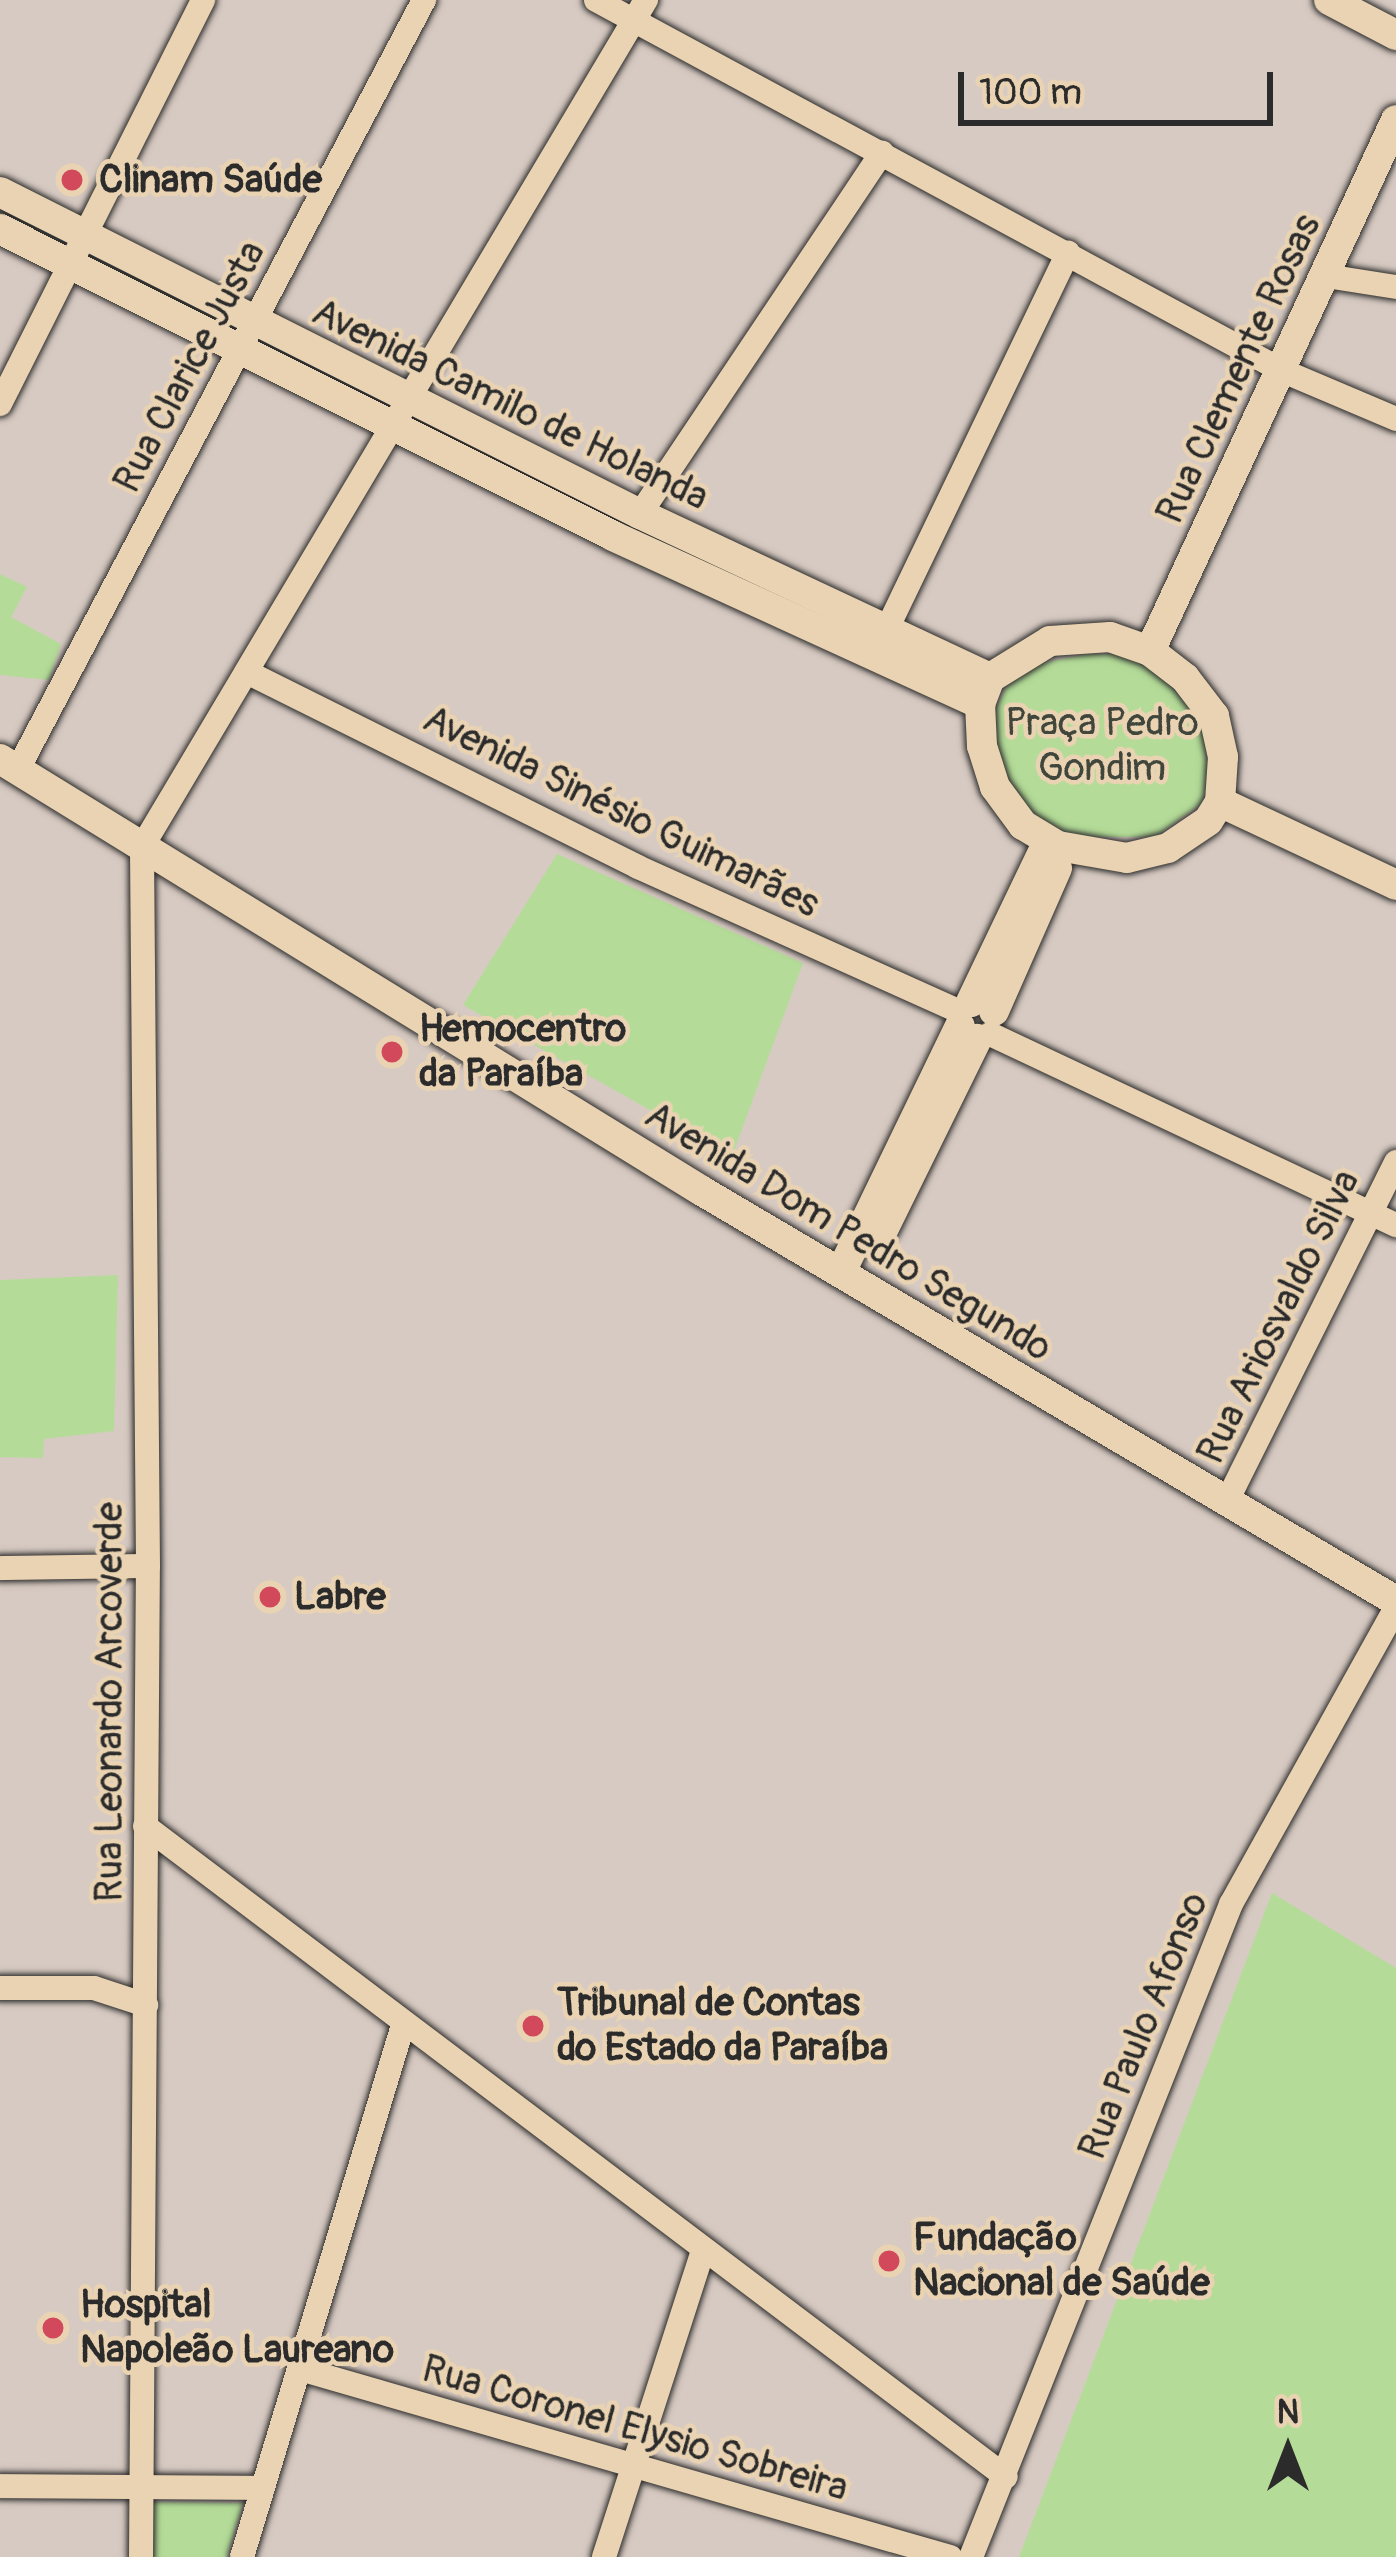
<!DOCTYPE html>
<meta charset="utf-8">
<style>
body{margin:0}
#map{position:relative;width:1396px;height:2557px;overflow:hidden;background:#d7cac2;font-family:Pangolin,sans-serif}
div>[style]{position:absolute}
.green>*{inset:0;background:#b4dc98}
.roads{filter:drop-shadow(0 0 3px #2b2b2b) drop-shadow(0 0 3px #2b2b2b)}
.minor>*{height:24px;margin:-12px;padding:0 12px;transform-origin:12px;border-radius:12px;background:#e9d3b2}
.major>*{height:30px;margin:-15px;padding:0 15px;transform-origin:15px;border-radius:15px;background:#e9d3b2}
.dots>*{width:33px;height:33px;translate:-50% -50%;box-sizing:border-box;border:6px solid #e9d3b2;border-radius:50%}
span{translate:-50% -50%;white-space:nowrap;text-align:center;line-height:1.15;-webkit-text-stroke:9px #e9d3b2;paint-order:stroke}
.poi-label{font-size:39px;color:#2b2b2b;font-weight:700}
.left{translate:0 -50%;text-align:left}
.street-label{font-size:39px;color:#2b2b2b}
.park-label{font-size:39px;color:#40463b}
.north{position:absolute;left:1228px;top:2389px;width:120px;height:120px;-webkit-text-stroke:9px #e9d3b2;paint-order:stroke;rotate:0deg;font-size:33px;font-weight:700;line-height:48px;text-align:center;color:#2b2b2b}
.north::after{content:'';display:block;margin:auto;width:42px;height:54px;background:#2b2b2b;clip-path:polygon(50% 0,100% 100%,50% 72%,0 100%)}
.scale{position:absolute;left:958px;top:72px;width:315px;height:54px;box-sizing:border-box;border:6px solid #2b2b2b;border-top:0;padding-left:15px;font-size:36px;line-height:42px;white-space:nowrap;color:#2b2b2b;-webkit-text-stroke:9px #e9d3b2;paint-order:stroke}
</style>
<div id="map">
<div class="green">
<div style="clip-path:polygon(0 574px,27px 587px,11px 617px,61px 644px,49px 680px,0 675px)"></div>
<div style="clip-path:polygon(1087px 654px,1125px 654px,1167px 676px,1200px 709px,1216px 756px,1202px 803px,1155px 837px,1076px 837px,1032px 821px,1001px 785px,992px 717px,1006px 687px,1037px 664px)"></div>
<div style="clip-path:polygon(557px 854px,803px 963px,732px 1156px,463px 1005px)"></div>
<div style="clip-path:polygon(118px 1275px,114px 1431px,44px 1439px,43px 1458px,0 1457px,0 1280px)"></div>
<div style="clip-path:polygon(1272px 1893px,1396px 1968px,1396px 2557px,1019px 2557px)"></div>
<div style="clip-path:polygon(153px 2502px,243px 2503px,227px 2557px,153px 2557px)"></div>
</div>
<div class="roads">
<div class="minor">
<div style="left:596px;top:0;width:781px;rotate:28.37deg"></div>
<div style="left:1283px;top:371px;width:123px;rotate:23deg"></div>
<div style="left:1326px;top:276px;width:71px;rotate:8.9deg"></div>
<div style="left:0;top:404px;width:452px;rotate:-63.3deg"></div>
<div style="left:640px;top:514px;width:435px;rotate:-56.2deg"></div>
<div style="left:886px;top:631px;width:420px;rotate:-64.3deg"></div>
<div style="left:251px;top:674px;width:432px;rotate:26.5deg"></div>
<div style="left:638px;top:867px;width:353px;rotate:24.2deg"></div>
<div style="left:18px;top:769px;width:870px;rotate:-62.17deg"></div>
<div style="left:990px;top:1034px;width:449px;rotate:25.2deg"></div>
<div style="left:1226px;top:1503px;width:381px;rotate:-63.5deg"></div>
<div style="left:0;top:1568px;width:148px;rotate:-0.8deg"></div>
<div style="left:145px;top:1826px;width:1079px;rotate:37.09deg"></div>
<div style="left:0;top:1988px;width:94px"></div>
<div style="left:94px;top:1988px;width:55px;rotate:18.1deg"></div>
<div style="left:300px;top:2369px;width:677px;rotate:16.13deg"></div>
<div style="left:0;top:2486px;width:261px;rotate:0.4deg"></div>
<div style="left:141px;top:2557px;width:991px;rotate:-89.6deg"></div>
<div style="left:148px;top:1566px;width:719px;rotate:-90.48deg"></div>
<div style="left:142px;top:847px;width:986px;rotate:-59.25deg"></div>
<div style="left:242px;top:2557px;width:556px;rotate:-73.16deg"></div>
<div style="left:604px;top:2557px;width:318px;rotate:-72.1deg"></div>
<div style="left:971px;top:2557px;width:703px;rotate:-68.29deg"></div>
<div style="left:1231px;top:1904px;width:340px;rotate:-60.9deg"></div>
</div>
<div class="major">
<div style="left:1329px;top:0;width:76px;rotate:27.6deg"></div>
<div style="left:0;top:192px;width:716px;rotate:26.71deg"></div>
<div style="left:640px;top:514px;width:387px;rotate:25.1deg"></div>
<div style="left:0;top:229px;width:686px;rotate:26.6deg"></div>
<div style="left:613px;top:536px;width:404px;rotate:24.6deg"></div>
<div style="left:1110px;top:637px;width:42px;rotate:19.3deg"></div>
<div style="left:1150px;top:651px;width:44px;rotate:37.6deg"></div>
<div style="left:1185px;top:678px;width:48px;rotate:52.7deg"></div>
<div style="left:1214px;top:716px;width:42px;rotate:77.6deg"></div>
<div style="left:1223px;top:757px;width:45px;rotate:93.8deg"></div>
<div style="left:1220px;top:802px;width:22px;rotate:122deg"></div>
<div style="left:1208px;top:821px;width:48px;rotate:146deg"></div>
<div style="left:1168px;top:848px;width:42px;rotate:166.3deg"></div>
<div style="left:1127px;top:858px;width:70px;rotate:-170.1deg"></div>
<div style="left:1058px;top:846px;width:41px;rotate:-149deg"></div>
<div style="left:1023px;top:825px;width:47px;rotate:-126.4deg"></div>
<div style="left:995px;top:787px;width:43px;rotate:-107.6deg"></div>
<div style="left:982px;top:746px;width:42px;rotate:-92.7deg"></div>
<div style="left:980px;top:704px;width:28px;rotate:-69deg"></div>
<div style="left:990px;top:678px;width:70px;rotate:-31.7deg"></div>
<div style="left:1050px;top:641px;width:60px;rotate:-3.8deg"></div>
<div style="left:1150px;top:651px;width:585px;rotate:-65.14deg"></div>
<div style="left:0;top:759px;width:824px;rotate:31.61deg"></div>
<div style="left:702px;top:1191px;width:806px;rotate:30.57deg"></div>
<div style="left:1220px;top:802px;width:195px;rotate:25.2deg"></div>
<div style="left:971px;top:1002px;width:178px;rotate:-64.4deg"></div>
<div style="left:994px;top:1011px;width:156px;rotate:-66.2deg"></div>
<div style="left:884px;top:1228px;width:211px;rotate:-63.8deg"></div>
<div style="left:841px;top:1272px;width:273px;rotate:-64.2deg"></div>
</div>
</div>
<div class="dots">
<div style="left:72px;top:180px;background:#d1495b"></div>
<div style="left:392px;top:1052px;background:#d1495b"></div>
<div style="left:270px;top:1597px;background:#d1495b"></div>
<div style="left:533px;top:2026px;background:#d1495b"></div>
<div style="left:889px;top:2261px;background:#d1495b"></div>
<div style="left:53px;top:2328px;background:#d1495b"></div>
</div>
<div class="poi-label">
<span class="left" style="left:99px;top:180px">Clinam Saúde</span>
<span class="left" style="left:419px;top:1052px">Hemocentro<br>da Paraíba</span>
<span class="left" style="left:294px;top:1597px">Labre</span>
<span class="left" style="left:557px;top:2026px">Tribunal de Contas<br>do Estado da Paraíba</span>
<span class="left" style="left:913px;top:2261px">Fundação<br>Nacional de Saúde</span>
<span class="left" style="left:80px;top:2328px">Hospital<br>Napoleão Laureano</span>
</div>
<div class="street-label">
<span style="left:190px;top:367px;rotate:-62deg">Rua Clarice Justa</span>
<span style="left:1239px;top:369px;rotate:-65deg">Rua Clemente Rosas</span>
<span style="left:510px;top:405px;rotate:26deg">Avenida Camilo de Holanda</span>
<span style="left:621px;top:812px;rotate:26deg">Avenida Sinésio Guimarães</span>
<span style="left:848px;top:1232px;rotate:31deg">Avenida Dom Pedro Segundo</span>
<span style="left:1279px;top:1317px;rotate:-64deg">Rua Ariosvaldo Silva</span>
<span style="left:110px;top:1702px;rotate:-90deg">Rua Leonardo Arcoverde</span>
<span style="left:1144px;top:2026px;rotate:-68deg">Rua Paulo Afonso</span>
<span style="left:635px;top:2429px;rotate:16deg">Rua Coronel Elysio Sobreira</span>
</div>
<div class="park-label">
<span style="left:1102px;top:746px">Praça Pedro<br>Gondim</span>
</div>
<div class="north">N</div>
<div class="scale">100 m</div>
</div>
